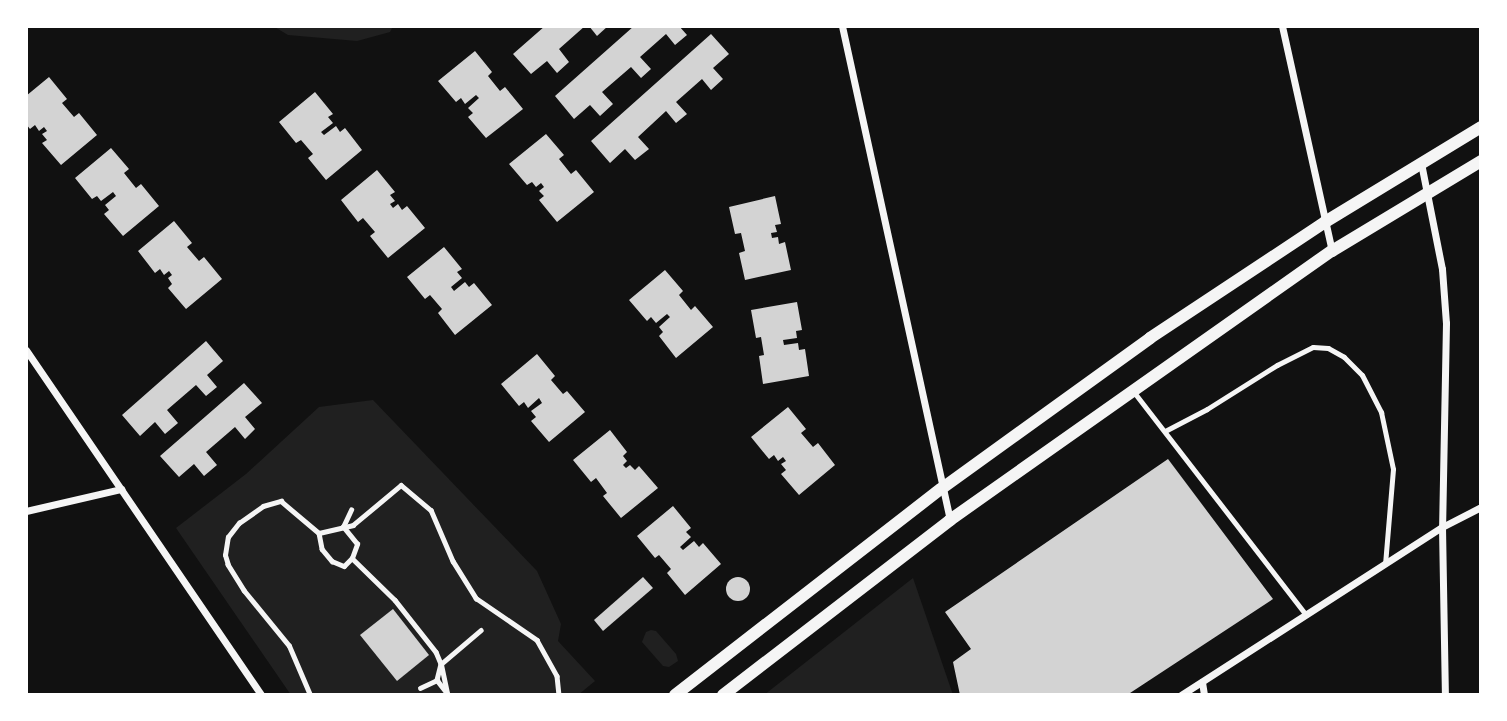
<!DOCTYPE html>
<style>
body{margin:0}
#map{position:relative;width:1507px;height:721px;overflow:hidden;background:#111;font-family:Raleway,sans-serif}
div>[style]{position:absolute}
.green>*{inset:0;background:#202020}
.building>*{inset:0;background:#d3d3d3}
.round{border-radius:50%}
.path>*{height:4.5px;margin:-2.25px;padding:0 2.25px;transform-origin:2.25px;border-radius:2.25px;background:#f5f5f5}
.service>*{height:5px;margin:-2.5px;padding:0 2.5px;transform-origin:2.5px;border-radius:2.5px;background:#f5f5f5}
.minor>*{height:7px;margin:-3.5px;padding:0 3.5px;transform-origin:3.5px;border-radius:3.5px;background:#f5f5f5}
.tertiary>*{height:12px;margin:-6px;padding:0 6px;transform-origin:6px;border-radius:6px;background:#f5f5f5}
span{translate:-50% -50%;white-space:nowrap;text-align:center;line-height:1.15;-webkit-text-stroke:5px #fff;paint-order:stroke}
.frame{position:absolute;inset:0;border:28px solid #fff;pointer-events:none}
</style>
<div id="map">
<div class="green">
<div style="clip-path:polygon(273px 26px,393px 26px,390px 32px,357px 41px,288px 35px)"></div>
<div style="clip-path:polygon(373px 400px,537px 571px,561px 624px,558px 641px,595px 681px,578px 695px,291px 695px,176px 528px,246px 474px,319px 407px)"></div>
<div style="clip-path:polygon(913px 578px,953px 695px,764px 695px)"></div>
<div style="clip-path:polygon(651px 630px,656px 631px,676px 654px,678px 661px,669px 667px,663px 666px,642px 642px,646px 632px)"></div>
</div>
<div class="building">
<div style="clip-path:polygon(545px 26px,585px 26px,559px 49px,569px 62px,557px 73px,547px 61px,531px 74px,513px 54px)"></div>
<div style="clip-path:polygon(589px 26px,608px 26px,597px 36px)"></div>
<div style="clip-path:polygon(634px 26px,679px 26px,687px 35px,675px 45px,666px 34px,640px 57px,651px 69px,641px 78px,631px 67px,602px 92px,613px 104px,600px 116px,590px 105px,574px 119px,555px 96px)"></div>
<div style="clip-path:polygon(711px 34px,729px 54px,713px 68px,723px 79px,711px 90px,702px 79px,676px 102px,687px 114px,676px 123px,666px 111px,638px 137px,649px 149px,635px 160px,625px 149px,610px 163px,591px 141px)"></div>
<div style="clip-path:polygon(475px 51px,492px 72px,488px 76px,500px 91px,505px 87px,523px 109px,486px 138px,468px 117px,473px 113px,468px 108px,479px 98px,476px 95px,465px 104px,461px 98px,456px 102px,438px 81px)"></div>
<div style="clip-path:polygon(49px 77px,67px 99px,62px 103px,74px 117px,79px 113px,97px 135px,61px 165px,42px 143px,47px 140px,42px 134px,47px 131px,44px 127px,39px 131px,35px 125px,30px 129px,26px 124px,26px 96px)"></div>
<div style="clip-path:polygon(315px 92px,333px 114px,328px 117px,333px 123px,321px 132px,324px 135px,336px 126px,340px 132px,345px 128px,362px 150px,326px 180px,308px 158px,313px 154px,301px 140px,296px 143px,279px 122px)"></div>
<div style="clip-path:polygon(546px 134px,564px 155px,559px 159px,571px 174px,576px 170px,594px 192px,557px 222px,539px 200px,544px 196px,539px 191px,544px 187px,541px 183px,536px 187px,532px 182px,527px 185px,509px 164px)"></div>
<div style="clip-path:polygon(111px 148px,129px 169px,124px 173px,136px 188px,141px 184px,159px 206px,123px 236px,104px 214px,109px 210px,105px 205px,116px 196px,113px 192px,101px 201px,97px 196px,92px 199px,75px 178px)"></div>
<div style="clip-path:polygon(377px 170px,395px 192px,390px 195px,395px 201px,390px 204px,393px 208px,398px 204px,402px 210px,407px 206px,425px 228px,388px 258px,370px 236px,375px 232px,363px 218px,358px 222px,341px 200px)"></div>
<div style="clip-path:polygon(775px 196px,781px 224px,775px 225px,777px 232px,771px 233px,772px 238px,778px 237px,779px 244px,785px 242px,791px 270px,745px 280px,739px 253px,745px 251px,741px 233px,735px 234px,729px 207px)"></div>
<div style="clip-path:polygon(174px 221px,192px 243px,187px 247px,199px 261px,204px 257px,222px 279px,186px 309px,168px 288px,172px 284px,168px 278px,172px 275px,169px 271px,164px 275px,160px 269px,155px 273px,138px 251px)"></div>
<div style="clip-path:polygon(444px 247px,462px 269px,457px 272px,462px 278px,451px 287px,454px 291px,465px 282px,469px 287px,474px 283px,492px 305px,455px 335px,438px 313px,442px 309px,430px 295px,425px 299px,407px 277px)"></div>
<div style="clip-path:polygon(665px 270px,683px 291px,679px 295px,691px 310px,695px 306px,713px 327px,676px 358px,659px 336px,663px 332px,659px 327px,670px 317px,667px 314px,656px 323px,651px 317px,647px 321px,629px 300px)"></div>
<div style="clip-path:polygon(797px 302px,802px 330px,796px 331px,797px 338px,783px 340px,784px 345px,798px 343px,799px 350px,805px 349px,809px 376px,763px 384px,759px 356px,764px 355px,761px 337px,756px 338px,751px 310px)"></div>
<div style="clip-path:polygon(206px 341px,223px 361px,207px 375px,217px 387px,206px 396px,196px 385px,167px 410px,178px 423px,165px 434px,155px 422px,140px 436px,122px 415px)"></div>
<div style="clip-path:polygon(537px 354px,555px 376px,551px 380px,563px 394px,567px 391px,585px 412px,549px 442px,531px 421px,536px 417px,531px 411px,542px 403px,539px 398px,528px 408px,524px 402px,519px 406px,501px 384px)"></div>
<div style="clip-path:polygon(244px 383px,262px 403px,245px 417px,255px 429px,245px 439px,235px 427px,206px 452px,217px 465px,204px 476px,194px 464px,179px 477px,160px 456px)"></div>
<div style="clip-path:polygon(788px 407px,806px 429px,801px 433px,813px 447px,818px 443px,835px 465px,799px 495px,781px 474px,786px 470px,781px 464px,786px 461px,783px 457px,778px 461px,774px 455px,769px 459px,751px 437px)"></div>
<div style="clip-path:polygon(610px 430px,627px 452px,623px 456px,627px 461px,623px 465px,626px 468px,630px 465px,635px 470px,639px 466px,658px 488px,621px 518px,603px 496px,607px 493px,596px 478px,591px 482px,573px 460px)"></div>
<div style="clip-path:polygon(1168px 459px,1273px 599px,1127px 695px,960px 695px,953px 662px,971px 649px,945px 612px)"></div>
<div style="clip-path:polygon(673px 506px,691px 528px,686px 532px,691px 537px,680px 547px,683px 550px,694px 541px,699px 547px,703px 543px,721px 564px,685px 595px,667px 573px,671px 569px,659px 555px,655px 558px,637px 536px)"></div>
<div class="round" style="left:726px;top:577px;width:24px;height:24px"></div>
<div style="clip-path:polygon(643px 577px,653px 588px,603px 631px,594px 620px)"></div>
<div style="clip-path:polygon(393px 609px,429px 655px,397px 681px,360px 635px)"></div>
</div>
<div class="path">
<div style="left:319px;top:533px;width:35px;rotate:-13deg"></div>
<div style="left:353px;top:525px;width:62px;rotate:-39.8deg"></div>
<div style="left:401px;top:485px;width:39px;rotate:40deg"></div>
<div style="left:431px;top:510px;width:56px;rotate:66.7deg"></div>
<div style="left:453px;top:561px;width:44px;rotate:58.1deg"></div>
<div style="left:476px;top:598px;width:74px;rotate:34.5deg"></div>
<div style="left:537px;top:640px;width:41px;rotate:60.9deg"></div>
<div style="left:557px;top:676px;width:19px;rotate:84deg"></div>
<div style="left:352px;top:558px;width:60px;rotate:44.3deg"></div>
<div style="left:395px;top:600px;width:66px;rotate:51.7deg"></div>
<div style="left:436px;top:652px;width:13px;rotate:67deg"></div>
<div style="left:441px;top:664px;width:16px;rotate:104deg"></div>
<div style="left:437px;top:680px;width:16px;rotate:52deg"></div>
<div style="left:447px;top:693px;width:30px;rotate:-102deg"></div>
<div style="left:441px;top:664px;width:52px;rotate:-40.4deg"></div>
<div style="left:420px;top:688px;width:19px;rotate:-25deg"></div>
<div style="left:310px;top:695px;width:53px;rotate:-113.2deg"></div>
<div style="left:289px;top:646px;width:71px;rotate:-129.3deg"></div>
<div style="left:244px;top:591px;width:31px;rotate:-122deg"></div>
<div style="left:228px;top:565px;width:10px;rotate:-107deg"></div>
<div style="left:225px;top:555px;width:18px;rotate:-81deg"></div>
<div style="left:228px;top:537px;width:18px;rotate:-52deg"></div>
<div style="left:239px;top:523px;width:29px;rotate:-35deg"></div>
<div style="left:263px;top:506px;width:19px;rotate:-16deg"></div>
<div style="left:281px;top:501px;width:50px;rotate:40.1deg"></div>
<div style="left:319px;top:533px;width:16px;rotate:79deg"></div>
<div style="left:322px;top:549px;width:16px;rotate:50deg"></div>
<div style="left:332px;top:561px;width:13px;rotate:23deg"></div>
<div style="left:344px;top:566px;width:11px;rotate:-45deg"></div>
<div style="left:352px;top:558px;width:15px;rotate:-70deg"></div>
<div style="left:357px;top:544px;width:22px;rotate:-129deg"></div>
<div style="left:343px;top:527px;width:19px;rotate:-65deg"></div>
</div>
<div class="service">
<div style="left:1133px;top:391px;width:283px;rotate:52.3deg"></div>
<div style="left:1165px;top:431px;width:47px;rotate:-27.6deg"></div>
<div style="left:1207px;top:409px;width:83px;rotate:-32.2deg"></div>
<div style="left:1277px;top:365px;width:40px;rotate:-26.6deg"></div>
<div style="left:1313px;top:347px;width:15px;rotate:4deg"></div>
<div style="left:1328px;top:348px;width:18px;rotate:29deg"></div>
<div style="left:1344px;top:357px;width:25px;rotate:45deg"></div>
<div style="left:1362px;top:375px;width:42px;rotate:62.8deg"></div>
<div style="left:1381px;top:412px;width:58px;rotate:78.1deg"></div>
<div style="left:1393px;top:469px;width:95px;rotate:94.8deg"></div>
</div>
<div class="minor">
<div style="left:842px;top:26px;width:506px;rotate:77.67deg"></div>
<div style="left:1282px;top:26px;width:230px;rotate:77.5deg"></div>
<div style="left:1421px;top:163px;width:108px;rotate:78.8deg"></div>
<div style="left:1442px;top:269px;width:54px;rotate:85.8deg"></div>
<div style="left:1446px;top:323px;width:204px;rotate:91.1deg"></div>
<div style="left:1442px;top:527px;width:168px;rotate:89deg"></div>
<div style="left:26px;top:350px;width:417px;rotate:55.7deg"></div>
<div style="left:26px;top:511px;width:98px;rotate:-13deg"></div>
<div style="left:1202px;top:682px;width:13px;rotate:81deg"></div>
<div style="left:1181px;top:695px;width:310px;rotate:-32.8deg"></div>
<div style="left:1442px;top:527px;width:44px;rotate:-27.1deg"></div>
</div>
<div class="tertiary">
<div style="left:675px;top:695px;width:336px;rotate:-37.8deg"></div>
<div style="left:941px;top:489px;width:258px;rotate:-35.8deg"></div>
<div style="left:1150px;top:338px;width:210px;rotate:-33.5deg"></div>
<div style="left:1325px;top:222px;width:183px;rotate:-31.3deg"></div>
<div style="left:723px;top:695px;width:287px;rotate:-37.6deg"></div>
<div style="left:950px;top:520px;width:467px;rotate:-35.2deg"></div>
<div style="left:1332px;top:251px;width:174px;rotate:-31.1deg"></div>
</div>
<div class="frame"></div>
</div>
